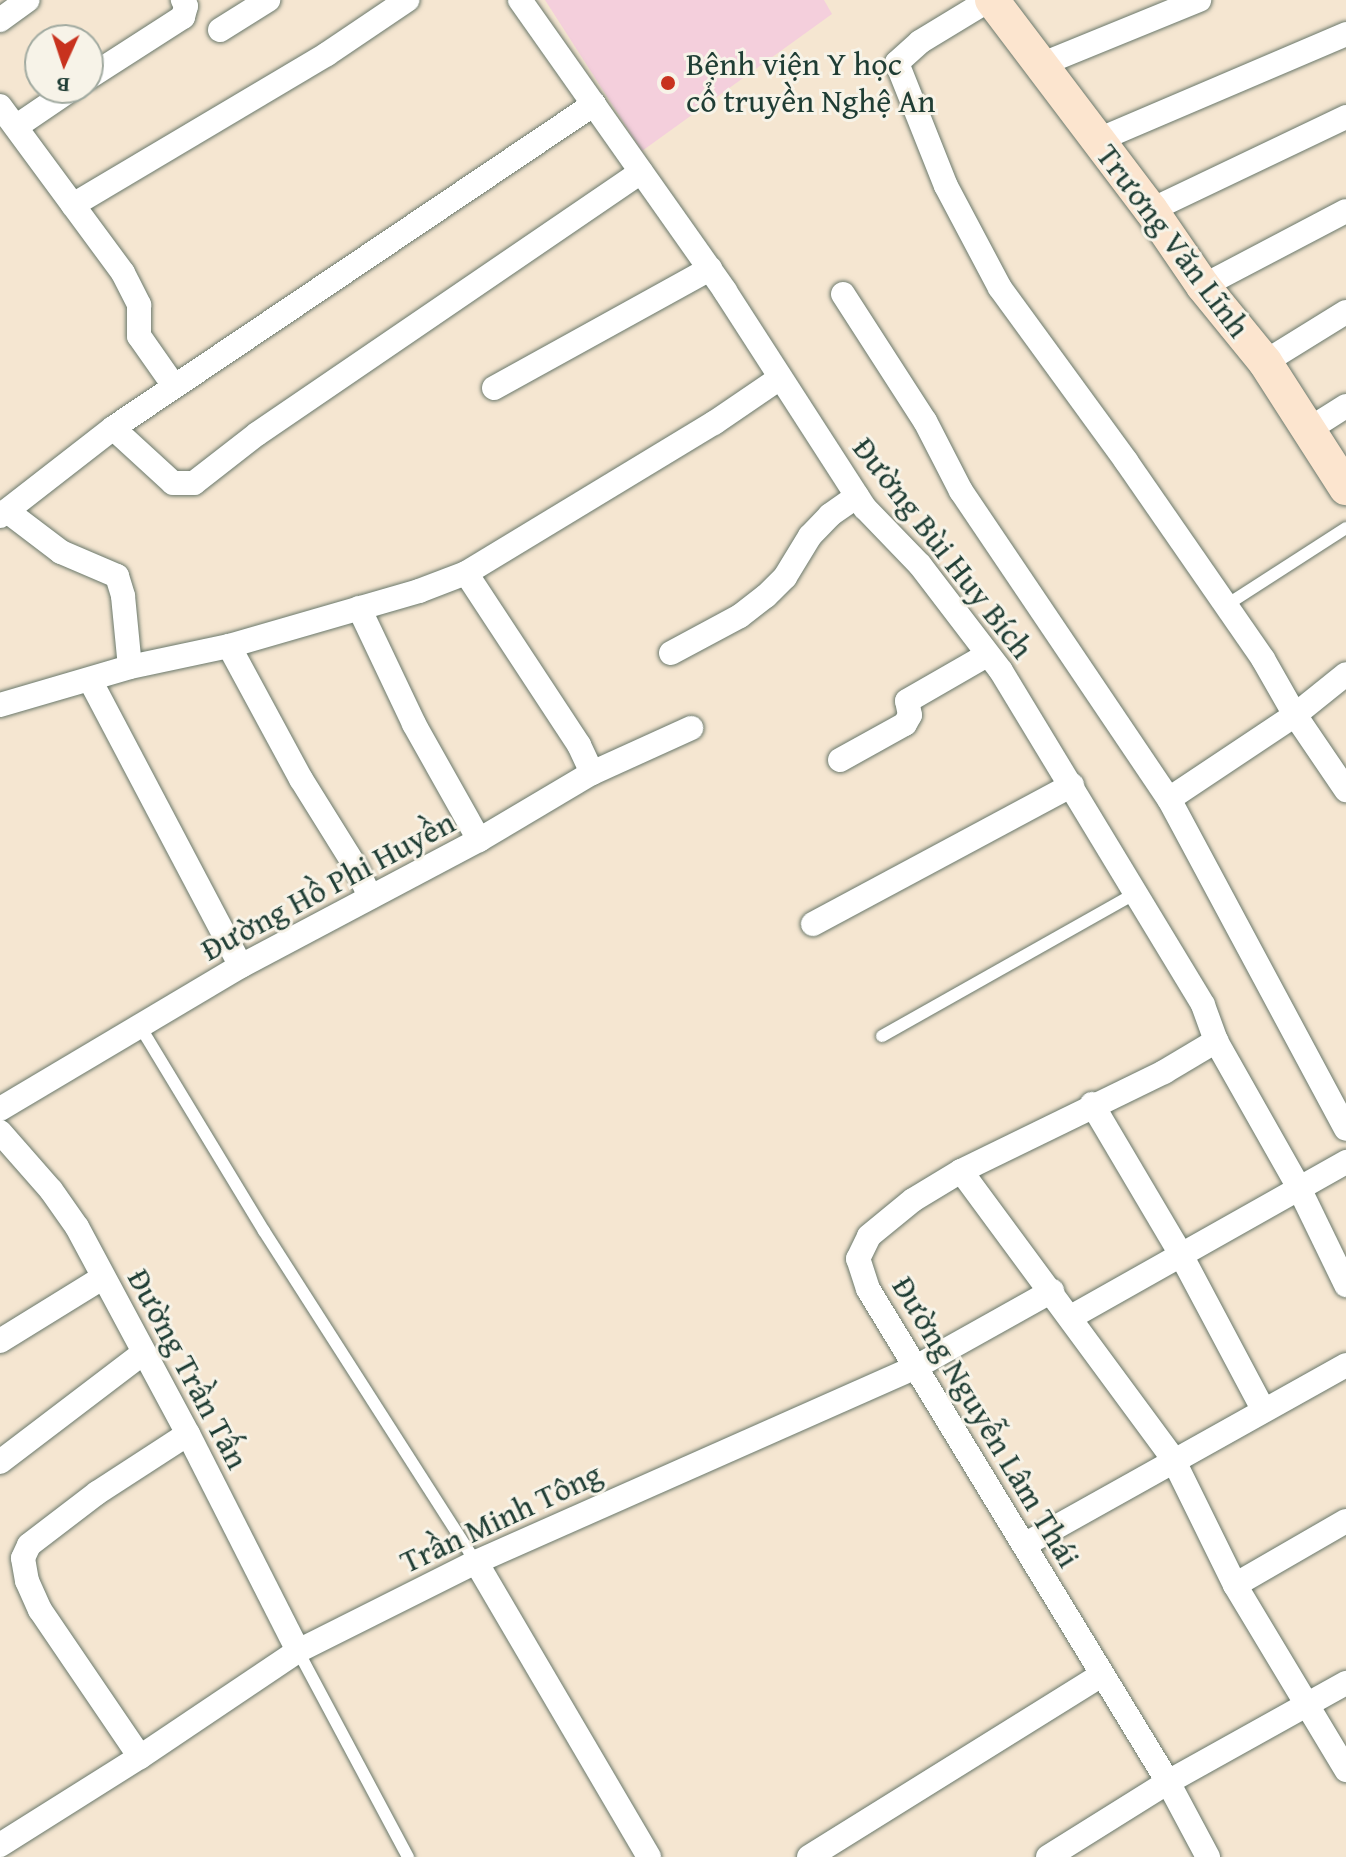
<!DOCTYPE html>
<meta charset="utf-8">
<style>
body{margin:0}
#map{position:relative;width:1346px;height:1857px;overflow:hidden;background:#f5e6d1;font-family:"Gentium Book Plus",serif}
div>[style]{position:absolute}
.built>*{inset:0;background:#f4cfdc}
.roads{filter:drop-shadow(0 0 2px #6a786b) drop-shadow(0 0 2px #6a786b)}
.lane>*{height:12px;margin:-6px;padding:0 6px;transform-origin:6px;border-radius:6px;background:#fff}
.street>*{height:24px;margin:-12px;padding:0 12px;transform-origin:12px;border-radius:12px;background:#fff}
.secondary>*{height:34px;margin:-17px;padding:0 17px;transform-origin:17px;border-radius:17px;background:#fce5cf}
.dots>*{width:22px;height:22px;translate:-50% -50%;box-sizing:border-box;border:4px solid #f7f3e8;border-radius:50%}
span{translate:-50% -50%;white-space:nowrap;text-align:center;line-height:1.15;-webkit-text-stroke:6px #f7f3e8;paint-order:stroke}
.poi-label{font-size:32px;color:#1f3d34}
.left{translate:0 -50%;text-align:left}
.street-label{font-size:32px;color:#1f3d34}
.north{position:absolute;left:24px;top:24px;width:80px;height:80px;box-sizing:border-box;background:#f7f3e8;border:2px solid #a1aaa0;border-radius:50%;rotate:183deg;font-size:22px;font-weight:700;line-height:32px;text-align:center;color:#1f3d34}
.north::after{content:'';display:block;margin:auto;width:28px;height:36px;background:#c8321e;clip-path:polygon(50% 0,100% 100%,50% 72%,0 100%)}
</style>
<div id="map">
<div class="built">
<div style="clip-path:polygon(545px 0,824px 0,832px 14px,642px 151px)"></div>
</div>
<div class="roads">
<div class="lane">
<div style="left:1225px;top:606px;width:144px;rotate:-32.8deg"></div>
<div style="left:141px;top:1028px;width:237px;rotate:58.8deg"></div>
<div style="left:264px;top:1231px;width:393px;rotate:57.4deg"></div>
<div style="left:882px;top:1036px;width:294px;rotate:-29.4deg"></div>
<div style="left:298px;top:1651px;width:234px;rotate:61.9deg"></div>
</div>
<div class="street">
<div style="left:520px;top:0;width:356px;rotate:54.8deg"></div>
<div style="left:725px;top:291px;width:258px;rotate:57.2deg"></div>
<div style="left:865px;top:508px;width:79px;rotate:46deg"></div>
<div style="left:920px;top:565px;width:133px;rotate:52.6deg"></div>
<div style="left:1001px;top:671px;width:390px;rotate:58.8deg"></div>
<div style="left:1203px;top:1005px;width:38px;rotate:70deg"></div>
<div style="left:1216px;top:1041px;width:169px;rotate:60.5deg"></div>
<div style="left:1299px;top:1188px;width:108px;rotate:64.1deg"></div>
<div style="left:989px;top:0;width:81px;rotate:148.7deg"></div>
<div style="left:920px;top:42px;width:31px;rotate:138deg"></div>
<div style="left:897px;top:63px;width:132px;rotate:68.3deg"></div>
<div style="left:946px;top:186px;width:115px;rotate:62.1deg"></div>
<div style="left:1000px;top:288px;width:214px;rotate:53.9deg"></div>
<div style="left:1126px;top:461px;width:241px;rotate:55.3deg"></div>
<div style="left:1263px;top:659px;width:64px;rotate:60.3deg"></div>
<div style="left:1295px;top:715px;width:91px;rotate:55.8deg"></div>
<div style="left:0;top:20px;width:34px;rotate:-36deg"></div>
<div style="left:220px;top:30px;width:57px;rotate:-32deg"></div>
<div style="left:1040px;top:65px;width:172px;rotate:-22.2deg"></div>
<div style="left:88px;top:78px;width:113px;rotate:-32.7deg"></div>
<div style="left:183px;top:17px;width:11px;rotate:-75deg"></div>
<div style="left:186px;top:6px;width:7px;rotate:-117deg"></div>
<div style="left:0;top:106px;width:207px;rotate:53.6deg"></div>
<div style="left:123px;top:273px;width:36px;rotate:63deg"></div>
<div style="left:139px;top:305px;width:31px;rotate:90deg"></div>
<div style="left:139px;top:336px;width:61px;rotate:55deg"></div>
<div style="left:17px;top:126px;width:68px;rotate:-34.2deg"></div>
<div style="left:1098px;top:140px;width:270px;rotate:-23.1deg"></div>
<div style="left:73px;top:205px;width:295px;rotate:-30.7deg"></div>
<div style="left:327px;top:54px;width:97px;rotate:-34deg"></div>
<div style="left:1151px;top:210px;width:216px;rotate:-25.5deg"></div>
<div style="left:1203px;top:286px;width:161px;rotate:-27.7deg"></div>
<div style="left:843px;top:294px;width:151px;rotate:57.2deg"></div>
<div style="left:925px;top:421px;width:79px;rotate:62.8deg"></div>
<div style="left:961px;top:491px;width:372px;rotate:56deg"></div>
<div style="left:1169px;top:799px;width:374px;rotate:61.8deg"></div>
<div style="left:1265px;top:362px;width:95px;rotate:-31.7deg"></div>
<div style="left:494px;top:388px;width:247px;rotate:-28.9deg"></div>
<div style="left:113px;top:428px;width:81px;rotate:42.5deg"></div>
<div style="left:173px;top:483px;width:21px"></div>
<div style="left:194px;top:483px;width:80px;rotate:-37.9deg"></div>
<div style="left:257px;top:434px;width:465px;rotate:-34.3deg"></div>
<div style="left:1308px;top:430px;width:45px;rotate:-32.3deg"></div>
<div style="left:7px;top:511px;width:68px;rotate:37.2deg"></div>
<div style="left:61px;top:552px;width:61px;rotate:23.2deg"></div>
<div style="left:117px;top:576px;width:21px;rotate:73deg"></div>
<div style="left:123px;top:596px;width:71px;rotate:84.4deg"></div>
<div style="left:0;top:516px;width:143px;rotate:-37.9deg"></div>
<div style="left:113px;top:428px;width:580px;rotate:-33.96deg"></div>
<div style="left:466px;top:573px;width:206px;rotate:56.7deg"></div>
<div style="left:579px;top:745px;width:31px;rotate:65deg"></div>
<div style="left:359px;top:608px;width:128px;rotate:64.6deg"></div>
<div style="left:414px;top:724px;width:133px;rotate:60.7deg"></div>
<div style="left:229px;top:646px;width:151px;rotate:61.6deg"></div>
<div style="left:301px;top:779px;width:106px;rotate:58.1deg"></div>
<div style="left:357px;top:869px;width:31px;rotate:65deg"></div>
<div style="left:671px;top:653px;width:78px;rotate:-28.2deg"></div>
<div style="left:740px;top:616px;width:33px;rotate:-38deg"></div>
<div style="left:766px;top:596px;width:27px;rotate:-45deg"></div>
<div style="left:785px;top:577px;width:48px;rotate:-58.6deg"></div>
<div style="left:810px;top:536px;width:29px;rotate:-46deg"></div>
<div style="left:830px;top:515px;width:33px;rotate:-35deg"></div>
<div style="left:90px;top:680px;width:323px;rotate:62.2deg"></div>
<div style="left:0;top:705px;width:135px;rotate:-16.3deg"></div>
<div style="left:130px;top:667px;width:101px;rotate:-12deg"></div>
<div style="left:229px;top:646px;width:198px;rotate:-16.1deg"></div>
<div style="left:419px;top:591px;width:50px;rotate:-21deg"></div>
<div style="left:466px;top:573px;width:290px;rotate:-31.2deg"></div>
<div style="left:714px;top:423px;width:80px;rotate:-34.3deg"></div>
<div style="left:840px;top:760px;width:74px;rotate:-29deg"></div>
<div style="left:905px;top:724px;width:10px;rotate:-61deg"></div>
<div style="left:910px;top:715px;width:14px;rotate:-102deg"></div>
<div style="left:907px;top:701px;width:92px;rotate:-29.9deg"></div>
<div style="left:1169px;top:799px;width:151px;rotate:-33.7deg"></div>
<div style="left:1295px;top:715px;width:65px;rotate:-38.8deg"></div>
<div style="left:813px;top:924px;width:294px;rotate:-28.2deg"></div>
<div style="left:1092px;top:1104px;width:173px;rotate:59.4deg"></div>
<div style="left:1180px;top:1253px;width:177px;rotate:62deg"></div>
<div style="left:0;top:1109px;width:280px;rotate:-30.7deg"></div>
<div style="left:241px;top:966px;width:269px;rotate:-27.9deg"></div>
<div style="left:479px;top:840px;width:131px;rotate:-30.7deg"></div>
<div style="left:592px;top:773px;width:109px;rotate:-24.4deg"></div>
<div style="left:0;top:1132px;width:77px;rotate:48.7deg"></div>
<div style="left:51px;top:1190px;width:45px;rotate:54.9deg"></div>
<div style="left:77px;top:1227px;width:235px;rotate:61.8deg"></div>
<div style="left:188px;top:1434px;width:243px;rotate:63.1deg"></div>
<div style="left:961px;top:1171px;width:358px;rotate:53.6deg"></div>
<div style="left:1173px;top:1459px;width:140px;rotate:63.8deg"></div>
<div style="left:1235px;top:1585px;width:216px;rotate:59deg"></div>
<div style="left:1071px;top:1317px;width:316px;rotate:-29.4deg"></div>
<div style="left:0;top:1341px;width:120px;rotate:-31.7deg"></div>
<div style="left:0;top:1462px;width:180px;rotate:-37.3deg"></div>
<div style="left:1024px;top:1545px;width:369px;rotate:-29.2deg"></div>
<div style="left:476px;top:1562px;width:342px;rotate:59.6deg"></div>
<div style="left:1235px;top:1585px;width:128px;rotate:-30deg"></div>
<div style="left:140px;top:1757px;width:178px;rotate:-124.2deg"></div>
<div style="left:40px;top:1610px;width:32px;rotate:-114deg"></div>
<div style="left:27px;top:1581px;width:23px;rotate:-100deg"></div>
<div style="left:23px;top:1558px;width:14px;rotate:-65deg"></div>
<div style="left:29px;top:1545px;width:86px;rotate:-37.4deg"></div>
<div style="left:97px;top:1493px;width:108px;rotate:-33deg"></div>
<div style="left:0;top:1845px;width:165px;rotate:-32.2deg"></div>
<div style="left:140px;top:1757px;width:190px;rotate:-33.9deg"></div>
<div style="left:298px;top:1651px;width:199px;rotate:-26.6deg"></div>
<div style="left:476px;top:1562px;width:481px;rotate:-23.9deg"></div>
<div style="left:916px;top:1367px;width:156px;rotate:-29.2deg"></div>
<div style="left:809px;top:1857px;width:344px;rotate:-31.9deg"></div>
<div style="left:1048px;top:1857px;width:142px;rotate:-32deg"></div>
<div style="left:1168px;top:1782px;width:204px;rotate:-29.1deg"></div>
<div style="left:1208px;top:1857px;width:85px;rotate:-118.1deg"></div>
<div style="left:1168px;top:1782px;width:577px;rotate:-121.32deg"></div>
<div style="left:868px;top:1289px;width:32px;rotate:-108deg"></div>
<div style="left:858px;top:1259px;width:25px;rotate:-64deg"></div>
<div style="left:869px;top:1236px;width:57px;rotate:-39.3deg"></div>
<div style="left:913px;top:1200px;width:56px;rotate:-31.1deg"></div>
<div style="left:961px;top:1171px;width:226px;rotate:-26deg"></div>
<div style="left:1164px;top:1072px;width:61px;rotate:-30.8deg"></div>
</div>
<div class="secondary">
<div style="left:992px;top:0;width:263px;rotate:52.9deg"></div>
<div style="left:1151px;top:210px;width:92px;rotate:55.6deg"></div>
<div style="left:1203px;top:286px;width:98px;rotate:50.8deg"></div>
<div style="left:1265px;top:362px;width:150px;rotate:57.3deg"></div>
</div>
</div>
<div class="dots">
<div style="left:668px;top:83px;background:#c8321e"></div>
</div>
<div class="poi-label">
<span class="left" style="left:686px;top:83px">Bệnh viện Y học<br>cổ truyền Nghệ An</span>
</div>
<div class="street-label">
<span style="left:1173px;top:241px;rotate:53deg">Trương Văn Lĩnh</span>
<span style="left:943px;top:548px;rotate:52deg">Đường Bùi Huy Bích</span>
<span style="left:328px;top:886px;rotate:-28deg">Đường Hồ Phi Huyền</span>
<span style="left:188px;top:1369px;rotate:62deg">Đường Trần Tấn</span>
<span style="left:986px;top:1422px;rotate:59deg">Đường Nguyễn Lâm Thái</span>
<span style="left:501px;top:1518px;rotate:-25deg">Trần Minh Tông</span>
</div>
<div class="north">B</div>
</div>
